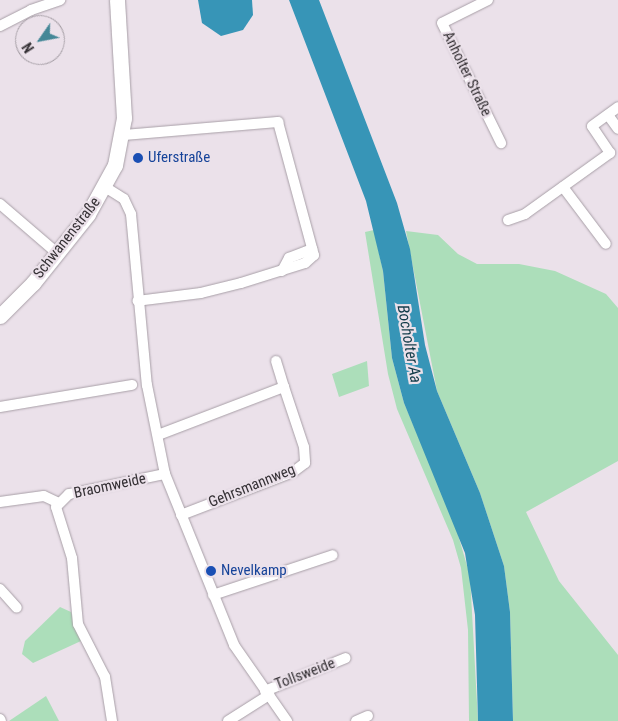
<!DOCTYPE html>
<meta charset="utf-8">
<style>
body{margin:0}
#map{position:relative;width:618px;height:721px;overflow:hidden;background:#ebe1ea;font-family:"Roboto Condensed",sans-serif}
div>[style]{position:absolute}
.green>*{inset:0;background:#acdeba}
.water>*{inset:0;background:#3795b7}
.roads{filter:drop-shadow(0 0 1px #a89fa7) drop-shadow(0 0 1px #a89fa7)}
.street>*{height:10px;margin:-5px;padding:0 5px;transform-origin:5px;border-radius:5px;background:#fff}
.secondary>*{height:15px;margin:-7.5px;padding:0 7.5px;transform-origin:7.5px;border-radius:7.5px;background:#fff}
.dots>*{width:14px;height:14px;translate:-50% -50%;box-sizing:border-box;border:2px solid #ebe1ea;border-radius:50%}
span{translate:-50% -50%;white-space:nowrap;text-align:center;line-height:1.15;-webkit-text-stroke:4.5px #ebe1ea;paint-order:stroke}
.street-label{font-size:15px;color:#353135}
.transit-label{font-size:15px;color:#164399}
.left{translate:0 -50%;text-align:left}
.water-label{font-size:16px;color:#103a48;font-style:italic}
.north{position:absolute;left:15px;top:15px;width:50px;height:50px;box-sizing:border-box;background:#ebe1ea;border:1px solid #a29ba2;border-radius:50%;rotate:237deg;font-size:14px;font-weight:700;line-height:20px;text-align:center;color:#353135}
.north::after{content:'';display:block;margin:auto;width:18px;height:22px;background:#448797;clip-path:polygon(50% 0,100% 100%,50% 72%,0 100%)}
</style>
<div id="map">
<div class="green">
<div style="clip-path:polygon(374px 230px,383px 271px,392px 358px,404px 403px,454px 521px,470px 576px,478px 721px,469px 721px,468px 630px,461px 568px,453px 540px,397px 409px,388px 374px,365px 232px)"></div>
<div style="clip-path:polygon(406px 231px,438px 235px,458px 254px,477px 264px,519px 264px,555px 271px,606px 294px,618px 308px,618px 461px,526px 512px,559px 581px,618px 655px,618px 721px,513px 721px,510px 612px,504px 566px,480px 493px,437px 391px)"></div>
<div style="clip-path:polygon(367px 361px,369px 386px,339px 397px,332px 374px)"></div>
<div style="clip-path:polygon(60px 607px,71px 612px,81px 641px,33px 663px,22px 654px,25px 641px)"></div>
<div style="clip-path:polygon(46px 696px,59px 721px,9px 721px)"></div>
</div>
<div class="water">
<div style="clip-path:polygon(198px 0,252px 0,253px 15px,243px 30px,221px 36px,202px 23px)"></div>
<div style="clip-path:polygon(289px 0,319px 0,397px 203px,410px 249px,425px 345px,437px 391px,480px 493px,504px 566px,510px 612px,513px 721px,478px 721px,475px 615px,465px 553px,404px 403px,392px 358px,383px 271px,366px 201px)"></div>
</div>
<div class="roads">
<div class="street">
<div style="left:488px;top:0;width:51px;rotate:153.4deg"></div>
<div style="left:442px;top:23px;width:134px;rotate:63.8deg"></div>
<div style="left:0;top:26px;width:35px;rotate:-27deg"></div>
<div style="left:31px;top:10px;width:31px;rotate:-19deg"></div>
<div style="left:608px;top:115px;width:17px;rotate:54deg"></div>
<div style="left:123px;top:135px;width:156px;rotate:-4.8deg"></div>
<div style="left:278px;top:122px;width:138px;rotate:74.9deg"></div>
<div style="left:314px;top:255px;width:12px;rotate:138deg"></div>
<div style="left:305px;top:263px;width:67px;rotate:162.6deg"></div>
<div style="left:241px;top:283px;width:41px;rotate:166deg"></div>
<div style="left:201px;top:293px;width:64px;rotate:172.9deg"></div>
<div style="left:105px;top:187px;width:22px;rotate:32deg"></div>
<div style="left:124px;top:199px;width:17px;rotate:65deg"></div>
<div style="left:131px;top:214px;width:172px;rotate:84.7deg"></div>
<div style="left:147px;top:385px;width:91px;rotate:78.6deg"></div>
<div style="left:165px;top:474px;width:184px;rotate:68deg"></div>
<div style="left:234px;top:645px;width:93px;rotate:55.1deg"></div>
<div style="left:563px;top:187px;width:71px;rotate:53deg"></div>
<div style="left:0;top:204px;width:75px;rotate:40.7deg"></div>
<div style="left:508px;top:220px;width:18px;rotate:-19deg"></div>
<div style="left:525px;top:214px;width:105px;rotate:-35.7deg"></div>
<div style="left:610px;top:153px;width:32px;rotate:-124deg"></div>
<div style="left:592px;top:126px;width:32px;rotate:-36deg"></div>
<div style="left:282px;top:271px;width:15px;rotate:-62deg"></div>
<div style="left:289px;top:258px;width:25px;rotate:-21deg"></div>
<div style="left:276px;top:361px;width:27px;rotate:73deg"></div>
<div style="left:0;top:407px;width:134px;rotate:-9.5deg"></div>
<div style="left:158px;top:435px;width:135px;rotate:-20.9deg"></div>
<div style="left:284px;top:387px;width:63px;rotate:71.6deg"></div>
<div style="left:304px;top:447px;width:16px;rotate:86deg"></div>
<div style="left:305px;top:463px;width:15px;rotate:143deg"></div>
<div style="left:293px;top:472px;width:120px;rotate:159deg"></div>
<div style="left:0;top:502px;width:44px;rotate:-7.8deg"></div>
<div style="left:44px;top:496px;width:14px;rotate:25deg"></div>
<div style="left:0;top:589px;width:25px;rotate:48deg"></div>
<div style="left:213px;top:595px;width:126px;rotate:-18.4deg"></div>
<div style="left:265px;top:691px;width:87px;rotate:-22.2deg"></div>
<div style="left:0;top:719px;width:2px;rotate:63deg"></div>
<div style="left:112px;top:721px;width:45px;rotate:-99deg"></div>
<div style="left:105px;top:677px;width:59px;rotate:-117deg"></div>
<div style="left:78px;top:624px;width:66px;rotate:-95.2deg"></div>
<div style="left:72px;top:558px;width:53px;rotate:-107.4deg"></div>
<div style="left:56px;top:507px;width:18px;rotate:-45deg"></div>
<div style="left:69px;top:494px;width:98px;rotate:-11.8deg"></div>
<div style="left:228px;top:721px;width:49px;rotate:-32.4deg"></div>
<div style="left:356px;top:721px;width:13px;rotate:-23deg"></div>
</div>
<div class="secondary">
<div style="left:0;top:316px;width:47px;rotate:-45deg"></div>
<div style="left:33px;top:283px;width:88px;rotate:-51.4deg"></div>
<div style="left:88px;top:214px;width:56px;rotate:-61.1deg"></div>
<div style="left:115px;top:165px;width:48px;rotate:-79.2deg"></div>
<div style="left:124px;top:118px;width:118px;rotate:-93.4deg"></div>
</div>
</div>
<div class="dots">
<div style="left:138px;top:158px;background:#1a4fb4"></div>
<div style="left:211px;top:571px;background:#1a4fb4"></div>
</div>
<div class="street-label">
<span style="left:467px;top:74px;rotate:64deg">Anholter Straße</span>
<span style="left:67px;top:238px;rotate:-52deg">Schwanenstraße</span>
<span style="left:110px;top:486px;rotate:-12deg">Braomweide</span>
<span style="left:252px;top:486px;rotate:-22deg">Gehrsmannweg</span>
<span style="left:305px;top:674px;rotate:-21deg">Tollsweide</span>
</div>
<div class="transit-label">
<span class="left" style="left:148px;top:158px">Uferstraße</span>
<span class="left" style="left:221px;top:571px">Nevelkamp</span>
</div>
<div class="water-label">
<span style="left:409px;top:344px;rotate:80deg">Bocholter Aa</span>
</div>
<div class="north">N</div>
</div>
